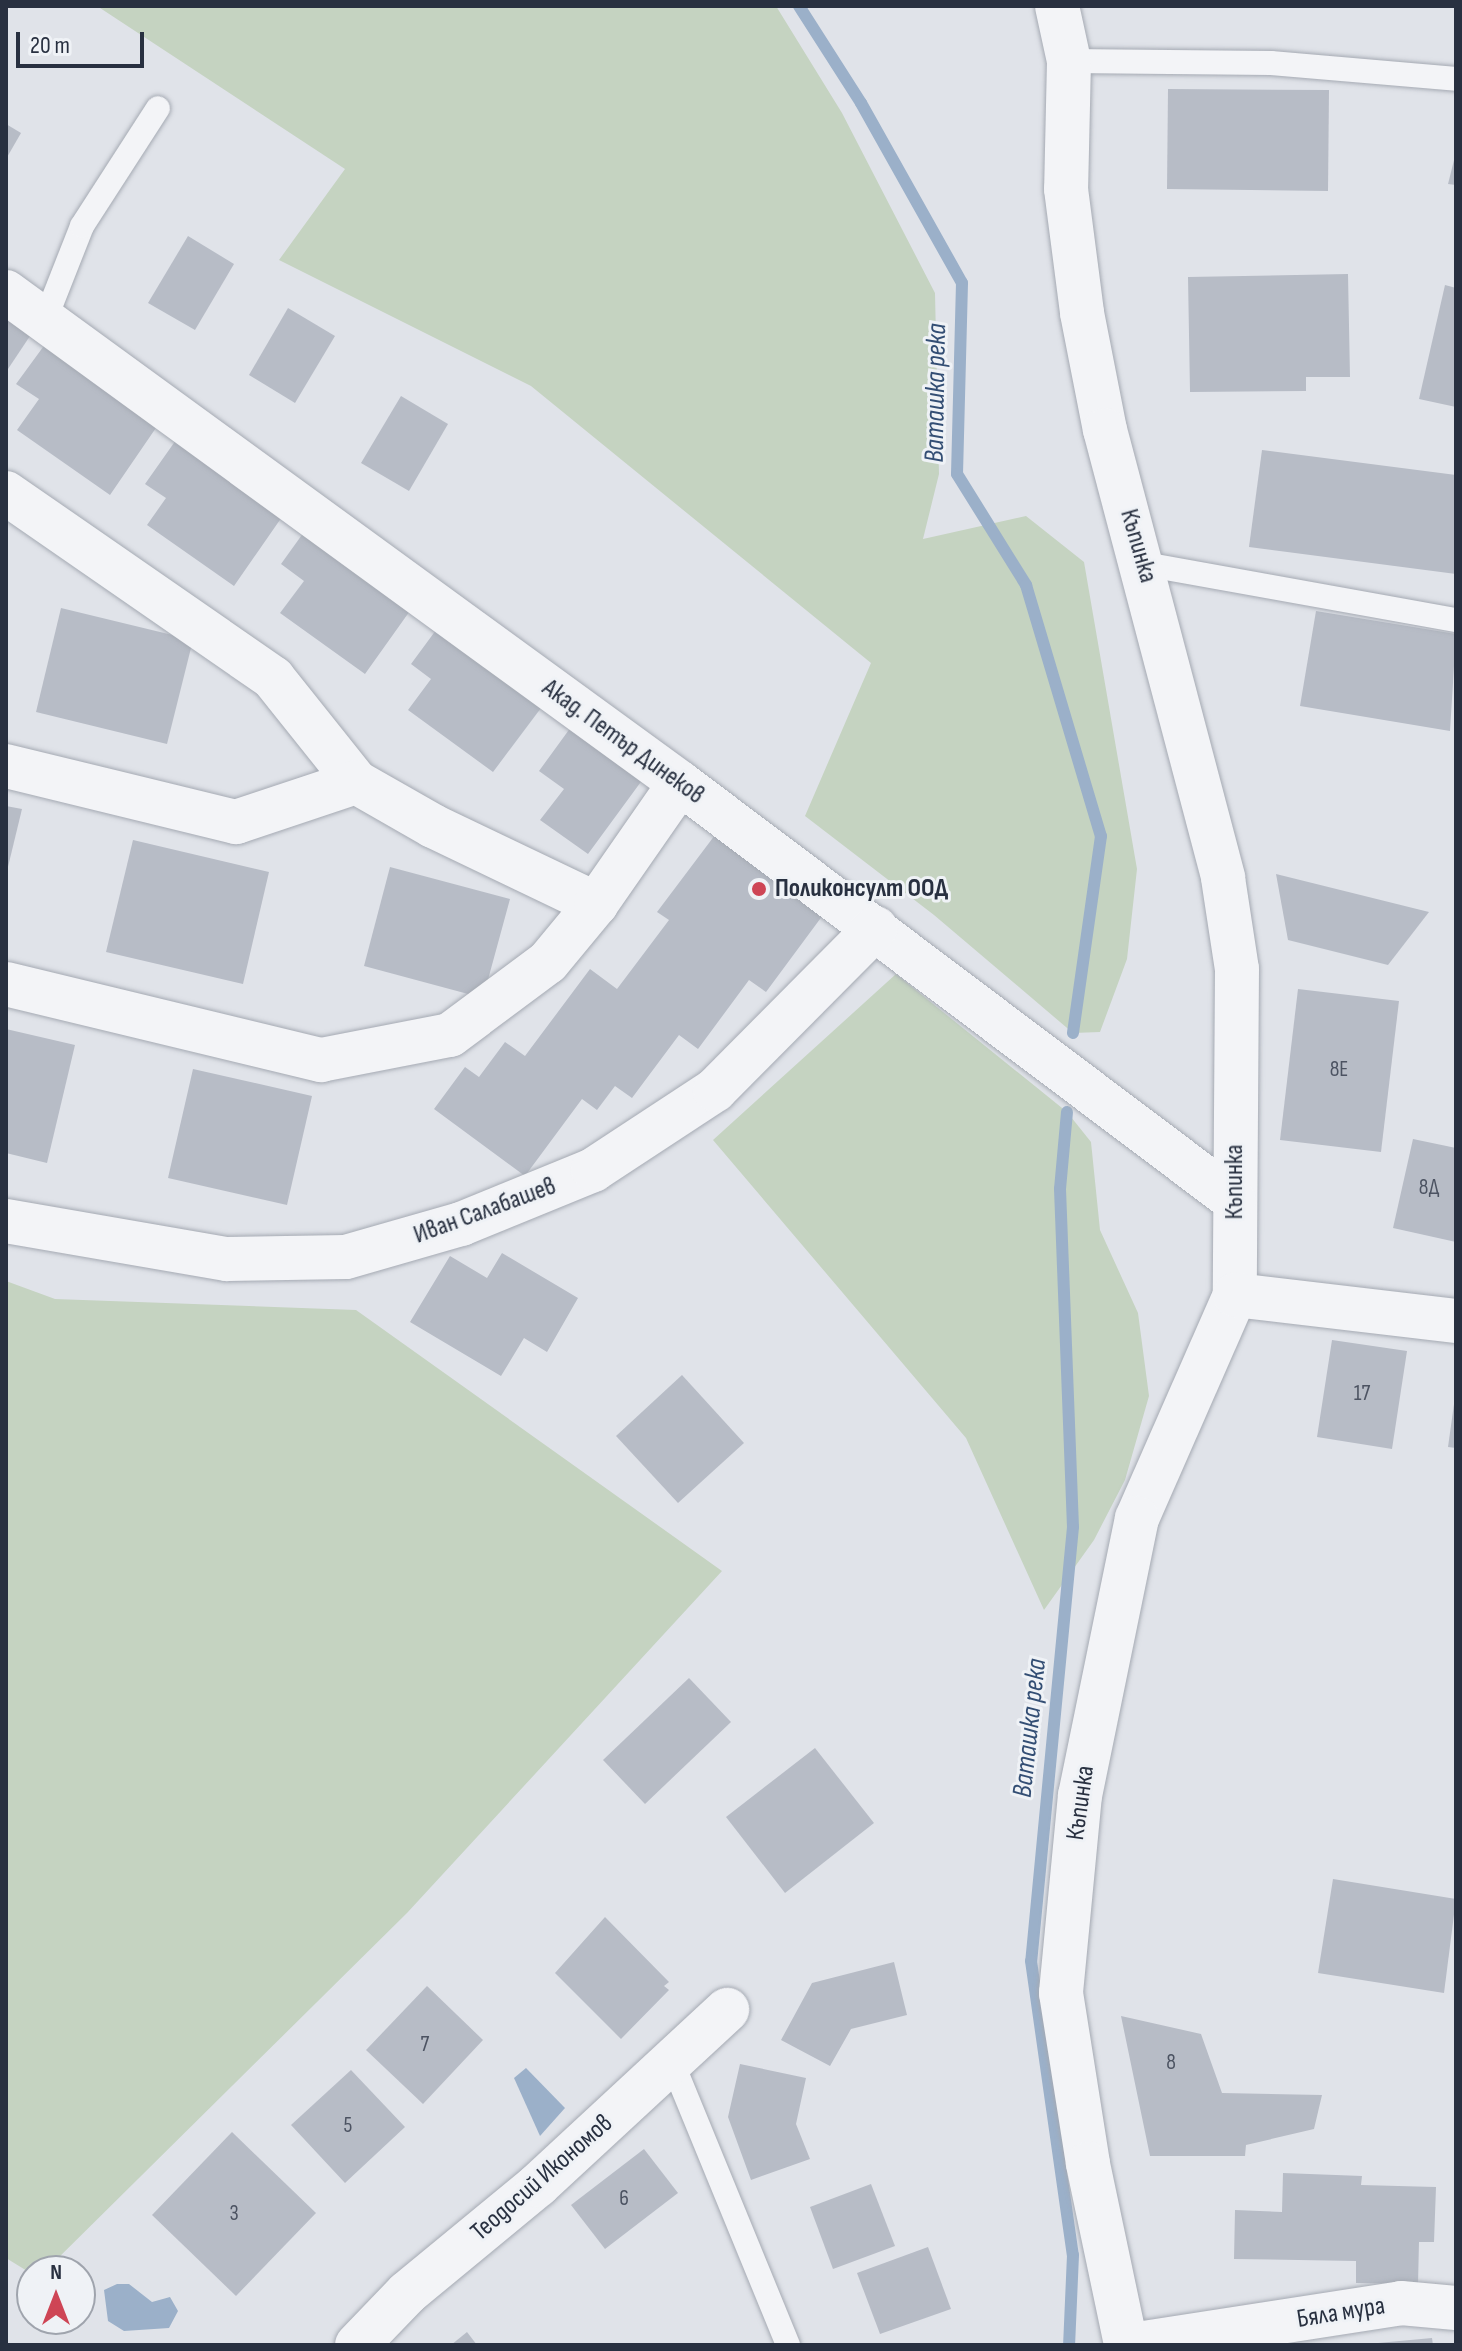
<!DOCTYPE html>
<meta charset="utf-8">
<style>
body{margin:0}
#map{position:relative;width:1462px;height:2351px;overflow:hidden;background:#e0e3e9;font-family:"Sofia Sans Condensed",sans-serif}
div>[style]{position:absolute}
.green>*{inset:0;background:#c5d3c1}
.water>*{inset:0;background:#9bb0c9}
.stream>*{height:12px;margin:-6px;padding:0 6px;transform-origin:6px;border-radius:6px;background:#9bb0c9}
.building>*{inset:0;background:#b7bcc6}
.roads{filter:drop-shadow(0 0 2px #a5aab3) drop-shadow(0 0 2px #a5aab3)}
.lane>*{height:24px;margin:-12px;padding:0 12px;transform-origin:12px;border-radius:12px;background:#f3f4f7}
.street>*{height:44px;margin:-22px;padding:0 22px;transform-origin:22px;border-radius:22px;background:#f3f4f7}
.dots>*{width:22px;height:22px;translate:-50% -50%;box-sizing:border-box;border:4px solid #eff2f6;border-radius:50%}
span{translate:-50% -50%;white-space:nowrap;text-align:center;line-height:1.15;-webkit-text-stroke:6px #eff2f6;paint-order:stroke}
.number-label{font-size:22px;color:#4c5362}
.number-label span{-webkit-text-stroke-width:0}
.street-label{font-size:26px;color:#283040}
.poi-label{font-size:26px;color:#283040;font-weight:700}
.left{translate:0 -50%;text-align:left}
.water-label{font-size:28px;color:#334e74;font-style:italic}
.frame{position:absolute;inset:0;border:8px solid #283040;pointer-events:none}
.north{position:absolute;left:16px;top:2255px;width:80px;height:80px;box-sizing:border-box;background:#eff2f6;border:2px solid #9fa4ad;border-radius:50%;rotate:0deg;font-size:22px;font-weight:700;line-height:32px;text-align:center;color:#283040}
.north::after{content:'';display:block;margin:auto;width:28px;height:36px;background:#ce4555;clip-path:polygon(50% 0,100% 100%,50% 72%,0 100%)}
.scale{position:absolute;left:16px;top:32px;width:128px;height:36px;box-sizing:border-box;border:4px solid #283040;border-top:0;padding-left:10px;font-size:24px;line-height:28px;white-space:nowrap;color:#283040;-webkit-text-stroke:6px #eff2f6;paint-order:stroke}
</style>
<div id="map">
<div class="green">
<div style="clip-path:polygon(97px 6px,776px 6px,842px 113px,935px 293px,939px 474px,923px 539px,1026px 516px,1084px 562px,1137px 869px,1127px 959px,1100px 1032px,1073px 1033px,934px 915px,805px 816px,871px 663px,531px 386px,279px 260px,345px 169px)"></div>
<div style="clip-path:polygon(896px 974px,1067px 1112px,1091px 1142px,1100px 1230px,1138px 1313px,1149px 1396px,1125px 1480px,1094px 1540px,1044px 1610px,966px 1438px,713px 1140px)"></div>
<div style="clip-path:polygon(6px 1281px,55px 1299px,356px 1310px,722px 1571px,407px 1913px,45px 2271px,32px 2274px,6px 2258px)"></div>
</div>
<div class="water">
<div style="clip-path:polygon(526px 2068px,565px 2108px,540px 2136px,514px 2078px)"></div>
<div style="clip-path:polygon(117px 2284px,129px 2284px,152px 2302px,170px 2297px,178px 2311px,169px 2328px,124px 2331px,108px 2321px,104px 2290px)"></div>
</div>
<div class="stream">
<div style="left:799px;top:6px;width:115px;rotate:57.4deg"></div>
<div style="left:861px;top:103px;width:206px;rotate:60.7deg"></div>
<div style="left:962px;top:283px;width:191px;rotate:91.5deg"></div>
<div style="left:957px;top:474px;width:131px;rotate:58.1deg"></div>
<div style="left:1026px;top:585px;width:262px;rotate:73.4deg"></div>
<div style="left:1101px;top:836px;width:199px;rotate:98.1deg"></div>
<div style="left:1067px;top:1112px;width:77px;rotate:95.2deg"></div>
<div style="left:1060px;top:1189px;width:338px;rotate:87.8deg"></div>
<div style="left:1073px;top:1527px;width:436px;rotate:95.5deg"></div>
<div style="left:1031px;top:1961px;width:297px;rotate:81.9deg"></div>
<div style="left:1073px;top:2255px;width:90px;rotate:92.5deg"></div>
</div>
<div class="building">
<div style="clip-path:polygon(1168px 89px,1329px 90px,1328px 191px,1167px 189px)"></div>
<div style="clip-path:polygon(6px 124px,21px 133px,6px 159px)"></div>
<div style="clip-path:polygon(1455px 156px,1456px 156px,1456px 185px,1448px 184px)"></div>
<div style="clip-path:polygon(188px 236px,234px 264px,195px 330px,148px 303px)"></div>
<div style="clip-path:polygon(1348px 274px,1350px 377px,1306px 377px,1306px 391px,1190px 392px,1188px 277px)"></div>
<div style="clip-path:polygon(1445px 285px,1456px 288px,1456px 407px,1419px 399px)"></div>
<div style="clip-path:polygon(6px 307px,36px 327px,6px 372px)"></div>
<div style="clip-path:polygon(288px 308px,335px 336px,295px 403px,249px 375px)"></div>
<div style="clip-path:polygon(46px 343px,160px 422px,110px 495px,17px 430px,39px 399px,16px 384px)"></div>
<div style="clip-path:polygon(401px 396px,448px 424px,409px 491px,361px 463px)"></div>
<div style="clip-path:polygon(176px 440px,284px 514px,234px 586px,147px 525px,166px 498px,145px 484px)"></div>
<div style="clip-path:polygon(1262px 450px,1456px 475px,1456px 574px,1249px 547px)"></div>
<div style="clip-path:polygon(304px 532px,412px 608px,365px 674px,280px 613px,304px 581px,281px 564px)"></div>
<div style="clip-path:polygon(61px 608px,193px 640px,167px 744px,36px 712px)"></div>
<div style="clip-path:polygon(1316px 611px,1456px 634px,1450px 731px,1300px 706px)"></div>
<div style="clip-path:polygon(439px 626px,544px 704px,493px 772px,408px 710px,431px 679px,411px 664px)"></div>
<div style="clip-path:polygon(571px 727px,643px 779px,588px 854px,540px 820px,564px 789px,539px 771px)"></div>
<div style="clip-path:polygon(6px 806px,22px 809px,7px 871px,6px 871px)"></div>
<div style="clip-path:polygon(715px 835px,823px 915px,766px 992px,749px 980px,698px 1049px,679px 1035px,632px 1098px,615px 1086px,597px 1110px,582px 1099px,525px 1176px,434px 1109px,465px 1067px,479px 1077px,505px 1042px,525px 1056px,590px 969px,617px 989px,669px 920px,657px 912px)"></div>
<div style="clip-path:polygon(133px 840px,269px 872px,243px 984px,106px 952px)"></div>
<div style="clip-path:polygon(390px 867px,510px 899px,483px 998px,364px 966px)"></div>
<div style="clip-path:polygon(1276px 874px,1429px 912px,1388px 965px,1288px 940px)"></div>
<div style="clip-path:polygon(1298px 989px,1399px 1001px,1381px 1152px,1280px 1140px)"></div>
<div style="clip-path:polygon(6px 1029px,75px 1045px,47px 1163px,6px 1153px)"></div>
<div style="clip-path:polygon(193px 1069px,312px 1096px,287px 1205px,168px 1178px)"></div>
<div style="clip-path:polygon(1413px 1139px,1456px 1148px,1456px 1242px,1393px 1228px)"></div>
<div style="clip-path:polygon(502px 1253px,578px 1298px,547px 1352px,524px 1338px,501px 1376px,410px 1322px,450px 1256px,487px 1278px)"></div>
<div style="clip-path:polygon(1332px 1340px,1407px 1351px,1392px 1449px,1317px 1437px)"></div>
<div style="clip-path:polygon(682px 1375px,744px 1443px,678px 1503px,616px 1436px)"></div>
<div style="clip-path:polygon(1454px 1404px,1456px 1405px,1456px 1448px,1448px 1447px)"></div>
<div style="clip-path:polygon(689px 1678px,731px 1722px,645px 1804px,603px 1760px)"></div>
<div style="clip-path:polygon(815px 1748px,874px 1823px,785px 1893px,726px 1817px)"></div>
<div style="clip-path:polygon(1333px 1879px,1456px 1899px,1444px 1993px,1318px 1973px)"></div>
<div style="clip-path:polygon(605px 1917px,669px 1982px,664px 1986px,669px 1990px,621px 2039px,555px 1973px)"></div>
<div style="clip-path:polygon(894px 1962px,907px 2015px,851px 2029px,830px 2066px,781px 2040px,812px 1983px)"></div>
<div style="clip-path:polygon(427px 1986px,483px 2040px,423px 2104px,366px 2050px)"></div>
<div style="clip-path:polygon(1121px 2016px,1201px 2034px,1222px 2093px,1322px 2095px,1314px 2129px,1246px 2145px,1245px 2156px,1150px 2156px)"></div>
<div style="clip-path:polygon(740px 2064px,806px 2078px,796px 2124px,810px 2159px,751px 2180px,728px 2117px)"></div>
<div style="clip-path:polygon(351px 2070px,405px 2127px,345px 2183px,291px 2125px)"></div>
<div style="clip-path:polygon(232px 2132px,316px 2213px,236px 2296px,152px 2215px)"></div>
<div style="clip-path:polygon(644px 2149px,678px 2193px,605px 2249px,571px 2205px)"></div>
<div style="clip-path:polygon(1283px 2173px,1362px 2176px,1361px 2185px,1436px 2187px,1434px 2242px,1419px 2242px,1418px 2284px,1356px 2283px,1356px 2261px,1234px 2259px,1235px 2210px,1282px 2212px)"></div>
<div style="clip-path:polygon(871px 2184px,895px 2246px,833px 2269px,810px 2207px)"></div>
<div style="clip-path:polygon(928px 2247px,951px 2309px,880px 2334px,857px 2273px)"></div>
<div style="clip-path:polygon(467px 2332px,477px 2345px,451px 2345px)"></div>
<div style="clip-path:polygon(1432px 2338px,1433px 2345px,1379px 2345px,1378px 2343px)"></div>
</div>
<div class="roads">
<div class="lane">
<div style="left:1069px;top:61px;width:202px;rotate:0.6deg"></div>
<div style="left:1271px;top:63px;width:186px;rotate:4.9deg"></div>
<div style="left:45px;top:320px;width:101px;rotate:-68.5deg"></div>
<div style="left:82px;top:226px;width:140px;rotate:-57.2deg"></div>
<div style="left:1144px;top:564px;width:317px;rotate:10.2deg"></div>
<div style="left:672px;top:2062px;width:306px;rotate:67.7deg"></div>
</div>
<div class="street">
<div style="left:1057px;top:6px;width:56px;rotate:77.7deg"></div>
<div style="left:1069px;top:61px;width:128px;rotate:91.3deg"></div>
<div style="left:1066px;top:189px;width:125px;rotate:82.6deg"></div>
<div style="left:1082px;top:313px;width:119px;rotate:78.9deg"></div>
<div style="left:1105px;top:430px;width:463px;rotate:75.2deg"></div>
<div style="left:1223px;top:878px;width:92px;rotate:81.3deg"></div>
<div style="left:1237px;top:969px;width:326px;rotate:90.4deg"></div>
<div style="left:1235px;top:1295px;width:244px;rotate:113.7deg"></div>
<div style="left:1137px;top:1518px;width:283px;rotate:101.6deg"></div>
<div style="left:1080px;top:1795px;width:199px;rotate:95.5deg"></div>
<div style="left:1061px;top:1993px;width:173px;rotate:81deg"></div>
<div style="left:1088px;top:2164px;width:185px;rotate:78.1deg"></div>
<div style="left:6px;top:292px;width:834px;rotate:36.07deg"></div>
<div style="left:680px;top:783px;width:693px;rotate:36.97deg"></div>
<div style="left:6px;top:493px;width:325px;rotate:34.7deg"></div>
<div style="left:273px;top:678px;width:133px;rotate:51.4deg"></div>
<div style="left:356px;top:782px;width:89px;rotate:29.7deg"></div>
<div style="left:433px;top:826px;width:181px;rotate:25.6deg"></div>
<div style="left:6px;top:766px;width:237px;rotate:13.7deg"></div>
<div style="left:236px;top:822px;width:126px;rotate:-18.4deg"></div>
<div style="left:6px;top:984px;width:324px;rotate:13.6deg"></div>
<div style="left:321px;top:1060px;width:131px;rotate:-11deg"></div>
<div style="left:450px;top:1035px;width:122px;rotate:-36.7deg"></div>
<div style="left:548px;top:962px;width:75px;rotate:-50.4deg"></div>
<div style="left:596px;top:904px;width:147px;rotate:-55.2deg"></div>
<div style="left:6px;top:1221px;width:224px;rotate:9.8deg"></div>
<div style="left:227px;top:1259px;width:119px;rotate:-1deg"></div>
<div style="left:346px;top:1257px;width:120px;rotate:-16deg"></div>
<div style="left:461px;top:1224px;width:143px;rotate:-22.2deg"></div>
<div style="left:593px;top:1170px;width:146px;rotate:-33.3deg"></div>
<div style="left:715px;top:1090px;width:228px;rotate:-45.2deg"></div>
<div style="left:1235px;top:1295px;width:223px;rotate:6.7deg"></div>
<div style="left:357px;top:2345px;width:72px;rotate:-46.1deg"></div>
<div style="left:407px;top:2293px;width:170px;rotate:-39.5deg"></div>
<div style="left:538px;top:2185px;width:258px;rotate:-42.8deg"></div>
<div style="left:1131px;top:2345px;width:273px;rotate:-8.8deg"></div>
<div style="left:1401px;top:2303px;width:55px;rotate:5.2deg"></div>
</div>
</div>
<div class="dots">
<div style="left:759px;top:889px;background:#ce4555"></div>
</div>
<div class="number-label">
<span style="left:1339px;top:1070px">8Е</span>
<span style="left:1429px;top:1188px">8Д</span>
<span style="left:1362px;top:1394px">17</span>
<span style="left:425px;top:2045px">7</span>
<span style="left:1171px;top:2063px">8</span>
<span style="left:348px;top:2126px">5</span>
<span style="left:624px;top:2199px">6</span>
<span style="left:234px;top:2214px">3</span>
</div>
<div class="street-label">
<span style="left:1138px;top:546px;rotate:74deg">Къпинка</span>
<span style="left:623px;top:742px;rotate:36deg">Акад. Петър Динеков</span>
<span style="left:1235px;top:1182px;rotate:-90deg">Къпинка</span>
<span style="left:485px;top:1211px;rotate:-20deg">Иван Салабашев</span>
<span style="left:1081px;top:1803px;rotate:-82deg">Къпинка</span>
<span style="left:542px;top:2178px;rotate:-41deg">Теодосий Икономов</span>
<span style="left:1341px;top:2313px;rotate:-9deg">Бяла мура</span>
</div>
<div class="poi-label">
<span class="left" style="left:775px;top:889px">Поликонсулт ООД</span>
</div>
<div class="water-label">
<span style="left:936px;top:393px;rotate:-89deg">Ваташка река</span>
<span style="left:1030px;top:1728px;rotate:-84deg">Ваташка река</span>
</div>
<div class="frame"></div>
<div class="north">N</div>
<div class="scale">20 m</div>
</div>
